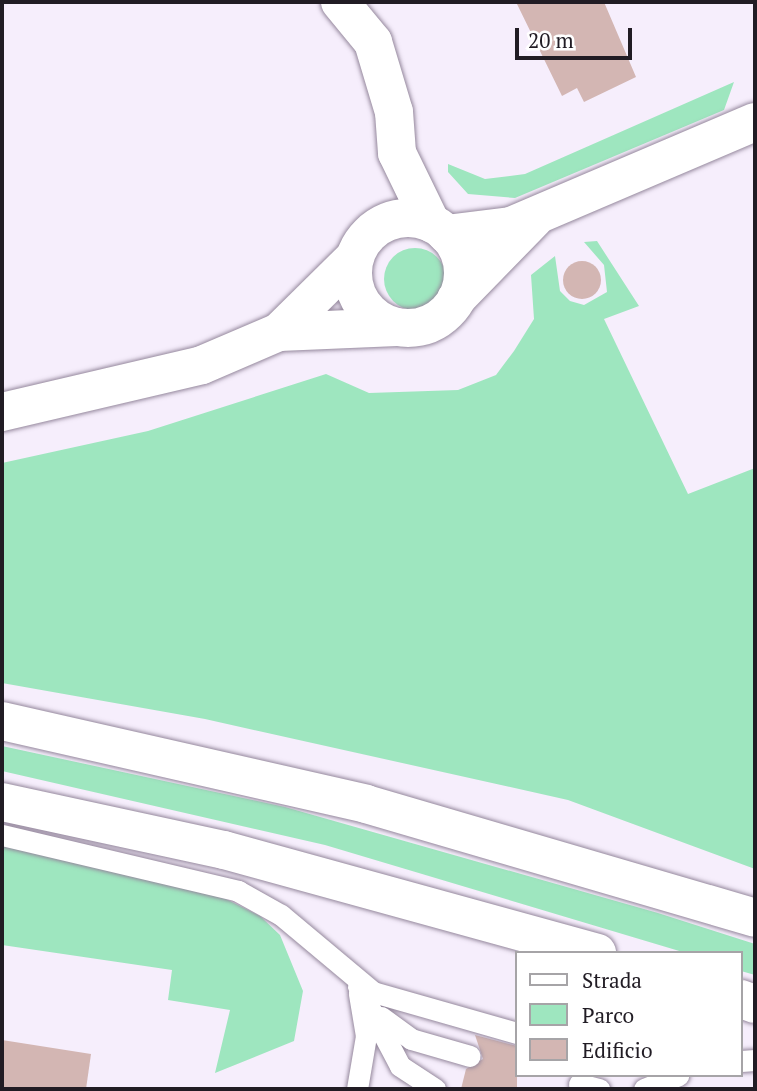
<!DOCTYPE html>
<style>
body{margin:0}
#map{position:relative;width:757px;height:1091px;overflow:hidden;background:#f6eefc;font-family:"PT Serif",serif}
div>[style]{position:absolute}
.green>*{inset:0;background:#9ee6bf}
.round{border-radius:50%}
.building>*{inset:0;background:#d3b6b3}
.roads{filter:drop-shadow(0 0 2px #95889d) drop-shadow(0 0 2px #95889d)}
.service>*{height:21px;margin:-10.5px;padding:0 10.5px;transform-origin:10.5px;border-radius:10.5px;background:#fff}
.minor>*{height:38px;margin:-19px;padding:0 19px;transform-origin:19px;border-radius:19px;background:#fff}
.minor>.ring{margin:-19px;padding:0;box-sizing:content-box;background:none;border:38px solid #fff;border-radius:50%}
.trunk>*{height:38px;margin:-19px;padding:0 19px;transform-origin:19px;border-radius:19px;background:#fff}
span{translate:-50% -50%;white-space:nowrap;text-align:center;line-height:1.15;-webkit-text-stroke:7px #fff;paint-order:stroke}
.frame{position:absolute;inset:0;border:4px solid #211c24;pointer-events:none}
.legend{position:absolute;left:515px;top:951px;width:228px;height:126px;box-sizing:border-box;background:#fff;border:2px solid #a6a4a7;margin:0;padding:9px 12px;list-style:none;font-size:21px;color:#211c24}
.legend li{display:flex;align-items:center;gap:14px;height:35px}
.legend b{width:35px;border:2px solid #a6a4a7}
.scale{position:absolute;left:515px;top:28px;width:117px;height:32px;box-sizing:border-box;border:4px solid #211c24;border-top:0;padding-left:9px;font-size:21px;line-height:24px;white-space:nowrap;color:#211c24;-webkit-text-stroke:5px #fff;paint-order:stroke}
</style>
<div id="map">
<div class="green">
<div style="clip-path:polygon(734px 82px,724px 110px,515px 198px,468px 194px,448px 172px,448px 164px,485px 179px,525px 174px)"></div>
<div style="clip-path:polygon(597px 241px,639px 306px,604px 319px,688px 494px,755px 468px,755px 869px,568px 800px,205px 719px,2px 683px,2px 463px,148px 431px,326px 374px,369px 393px,458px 390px,496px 375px,514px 351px,534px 319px,531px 275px,555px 256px,560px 291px,570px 301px,584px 305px,607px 292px,604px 265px,584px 242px)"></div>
<div class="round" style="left:384px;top:248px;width:62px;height:62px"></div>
<div style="clip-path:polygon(2px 746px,285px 807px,658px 913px,755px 944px,755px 975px,741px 971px,741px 953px,686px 953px,325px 845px,2px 771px)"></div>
<div style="clip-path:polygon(2px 846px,155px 878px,226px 899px,260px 916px,280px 935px,303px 991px,294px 1041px,215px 1073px,230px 1010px,168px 1000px,172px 970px,2px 945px)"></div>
</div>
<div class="building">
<div style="clip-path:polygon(516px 2px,604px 2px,636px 77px,584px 102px,577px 88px,562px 96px)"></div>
<div class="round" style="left:563px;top:261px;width:38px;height:38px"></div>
<div style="clip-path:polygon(475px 1035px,517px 1046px,517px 1089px,461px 1089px,466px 1069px,483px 1059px)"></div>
<div style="clip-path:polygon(2px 1040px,91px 1054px,86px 1089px,2px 1089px)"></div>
</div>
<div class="roads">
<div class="service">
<div style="left:2px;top:835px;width:243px;rotate:13.3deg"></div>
<div style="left:238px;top:891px;width:49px;rotate:29.2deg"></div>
<div style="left:281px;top:915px;width:120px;rotate:39.9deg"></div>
<div style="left:373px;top:992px;width:150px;rotate:15.9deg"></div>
<div style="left:358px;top:986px;width:90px;rotate:62.3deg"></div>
<div style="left:400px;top:1066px;width:42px;rotate:33.3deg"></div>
<div style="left:381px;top:1017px;width:37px;rotate:36deg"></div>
<div style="left:411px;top:1039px;width:61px;rotate:16.1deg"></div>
<div style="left:741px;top:1061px;width:14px;rotate:-4deg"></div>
<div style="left:579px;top:1084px;width:21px;rotate:14deg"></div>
<div style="left:357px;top:1089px;width:54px;rotate:-80.4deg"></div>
<div style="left:366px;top:1036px;width:43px;rotate:-99.5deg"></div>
<div style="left:644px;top:1089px;width:37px;rotate:-22deg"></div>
</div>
<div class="minor">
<div style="left:340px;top:2px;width:52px;rotate:50.5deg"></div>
<div style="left:373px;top:42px;width:73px;rotate:73.3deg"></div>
<div style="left:394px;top:112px;width:41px;rotate:85.8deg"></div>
<div style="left:397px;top:153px;width:78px;rotate:64.1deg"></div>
<div class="ring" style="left:353px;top:218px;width:72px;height:72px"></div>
<div style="left:446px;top:234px;width:65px;rotate:-7deg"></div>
<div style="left:511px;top:226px;width:265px;rotate:-23.1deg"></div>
<div style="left:456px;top:299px;width:112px;rotate:-45.7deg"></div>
<div style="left:279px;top:332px;width:105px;rotate:-44.6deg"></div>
<div style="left:2px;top:412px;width:205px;rotate:-13.2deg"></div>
<div style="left:202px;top:365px;width:84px;rotate:-23.2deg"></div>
<div style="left:279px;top:332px;width:118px;rotate:-2.4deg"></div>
</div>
<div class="trunk">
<div style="left:2px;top:721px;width:373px;rotate:12.8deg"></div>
<div style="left:366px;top:804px;width:405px;rotate:16.3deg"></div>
<div style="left:2px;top:802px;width:227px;rotate:12.2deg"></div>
<div style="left:224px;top:850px;width:387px;rotate:15.4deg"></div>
<div style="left:741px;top:999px;width:15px;rotate:20deg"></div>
</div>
</div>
<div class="frame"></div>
<ul class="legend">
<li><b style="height:9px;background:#fff"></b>Strada</li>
<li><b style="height:19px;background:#9ee6bf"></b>Parco</li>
<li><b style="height:19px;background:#d3b6b3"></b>Edificio</li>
</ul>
<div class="scale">20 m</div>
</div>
